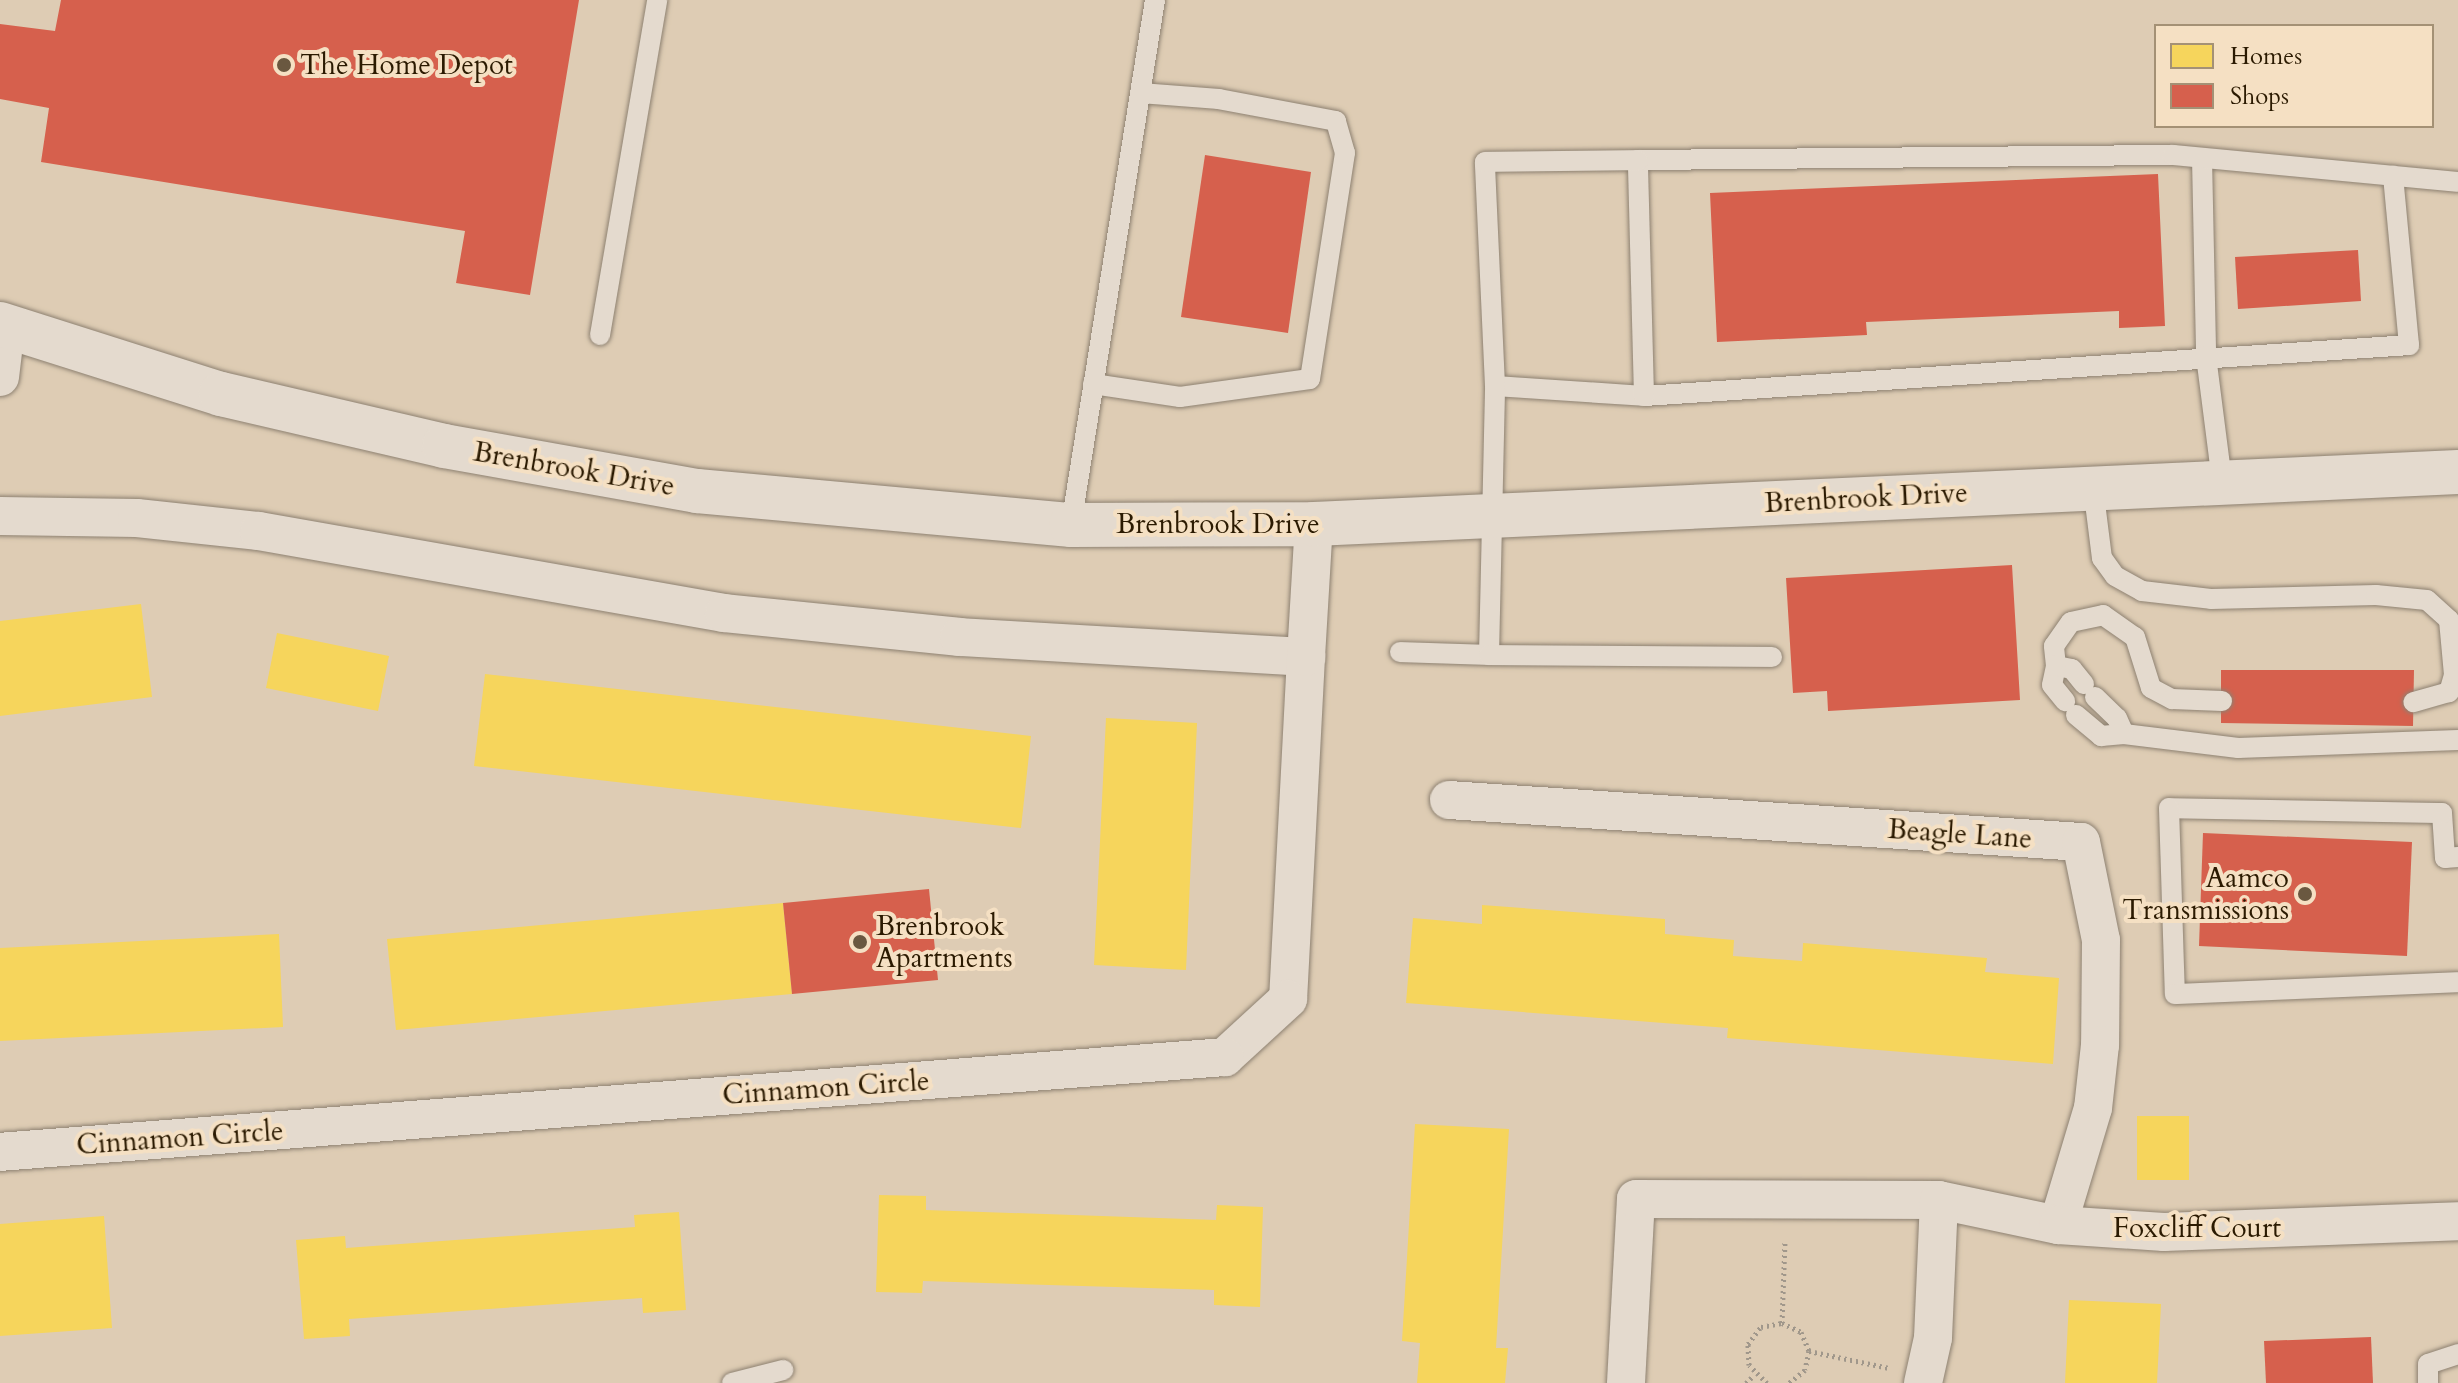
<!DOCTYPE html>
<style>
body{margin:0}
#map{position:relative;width:2458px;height:1383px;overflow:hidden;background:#deccb4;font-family:Cardo,serif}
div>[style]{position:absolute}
.homes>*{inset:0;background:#f6d55c}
.shops>*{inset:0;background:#d6604d}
.path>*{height:5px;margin-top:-2.5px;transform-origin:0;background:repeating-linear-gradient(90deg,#a0978b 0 2px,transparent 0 6px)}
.roads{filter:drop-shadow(0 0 2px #8d8171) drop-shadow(0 0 2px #8d8171)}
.service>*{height:20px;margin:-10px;padding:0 10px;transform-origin:10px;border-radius:10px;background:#e4dace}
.minor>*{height:38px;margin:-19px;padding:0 19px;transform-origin:19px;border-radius:19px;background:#e4dace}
.tertiary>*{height:44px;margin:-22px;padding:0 22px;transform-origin:22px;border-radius:22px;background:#e4dace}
.dots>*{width:22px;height:22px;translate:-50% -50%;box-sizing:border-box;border:4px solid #f5e0c3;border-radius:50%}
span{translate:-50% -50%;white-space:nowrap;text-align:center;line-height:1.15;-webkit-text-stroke:8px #f5e0c3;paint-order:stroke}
.poi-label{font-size:28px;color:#2b1a01}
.left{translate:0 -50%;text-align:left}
.right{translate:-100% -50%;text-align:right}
.street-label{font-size:28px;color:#2b1a01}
.legend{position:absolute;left:2154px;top:24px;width:280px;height:104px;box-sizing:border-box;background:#f5e0c3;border:2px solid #a49175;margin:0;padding:10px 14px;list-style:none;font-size:24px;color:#2b1a01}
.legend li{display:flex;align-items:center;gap:16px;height:40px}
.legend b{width:40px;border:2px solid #a49175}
</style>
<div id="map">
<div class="homes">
<div style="clip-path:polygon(141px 604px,152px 697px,0 716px,0 621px)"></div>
<div style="clip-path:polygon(277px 633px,389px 656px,378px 711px,266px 688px)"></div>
<div style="clip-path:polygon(485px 674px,1031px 736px,1021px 828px,474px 766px)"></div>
<div style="clip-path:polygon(1106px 718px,1197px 723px,1186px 970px,1094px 965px)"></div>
<div style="clip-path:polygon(783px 903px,792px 994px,396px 1030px,387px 939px)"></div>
<div style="clip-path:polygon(1482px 905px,1665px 919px,1665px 934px,1734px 940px,1733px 956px,1802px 961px,1803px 943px,1987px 958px,1985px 972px,2059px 978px,2053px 1064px,1727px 1038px,1728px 1028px,1406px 1003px,1413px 918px,1482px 924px)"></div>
<div style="clip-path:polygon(279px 934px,283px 1027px,0 1041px,0 948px)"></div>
<div style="clip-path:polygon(2137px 1116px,2189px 1116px,2189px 1180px,2137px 1180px)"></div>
<div style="clip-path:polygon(1415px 1124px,1509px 1129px,1496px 1348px,1508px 1348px,1505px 1383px,1417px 1383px,1420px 1343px,1402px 1341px)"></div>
<div style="clip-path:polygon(879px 1195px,926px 1196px,926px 1210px,1216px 1220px,1217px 1205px,1263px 1207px,1260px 1307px,1214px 1305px,1214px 1290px,923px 1281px,922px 1293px,876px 1292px)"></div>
<div style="clip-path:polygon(679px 1212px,686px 1310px,643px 1313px,642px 1298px,349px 1319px,350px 1336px,304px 1339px,296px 1240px,345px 1236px,346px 1248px,635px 1227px,634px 1215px)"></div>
<div style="clip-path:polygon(104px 1216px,112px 1328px,0 1336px,0 1224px)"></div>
<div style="clip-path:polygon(2069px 1300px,2161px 1304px,2157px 1383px,2065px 1383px)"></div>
</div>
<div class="shops">
<div style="clip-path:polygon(61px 0,579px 0,530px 295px,456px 283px,465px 231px,41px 162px,49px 108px,0 99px,0 24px,55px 31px)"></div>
<div style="clip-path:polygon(1205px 155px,1311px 172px,1288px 333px,1181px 317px)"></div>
<div style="clip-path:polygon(2158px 174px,2165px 326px,2119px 328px,2119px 311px,1866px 322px,1867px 335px,1717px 342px,1710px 193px)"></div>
<div style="clip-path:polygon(2358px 250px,2361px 301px,2238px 309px,2235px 257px)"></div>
<div style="clip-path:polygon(2012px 565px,2020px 700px,1828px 711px,1827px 691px,1793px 693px,1786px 578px)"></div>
<div style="clip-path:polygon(2221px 670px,2414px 670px,2413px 726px,2221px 723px)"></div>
<div style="clip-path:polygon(2203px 833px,2412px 842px,2407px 956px,2199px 946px)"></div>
<div style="clip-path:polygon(929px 889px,938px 980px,792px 994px,783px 903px)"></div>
<div style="clip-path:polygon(2371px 1337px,2373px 1383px,2266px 1383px,2264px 1341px)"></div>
</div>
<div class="path">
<div style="left:1782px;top:1323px;width:83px;rotate:-87.9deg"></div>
<div style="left:1809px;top:1351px;width:82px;rotate:12deg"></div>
<div style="left:1746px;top:1383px;width:11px;rotate:-45deg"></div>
<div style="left:1767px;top:1383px;width:25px;rotate:-135deg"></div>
<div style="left:1749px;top:1365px;width:21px;rotate:-93deg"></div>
<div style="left:1748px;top:1344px;width:21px;rotate:-53deg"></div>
<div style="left:1761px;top:1327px;width:21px;rotate:-11deg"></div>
<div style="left:1782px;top:1323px;width:21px;rotate:25deg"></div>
<div style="left:1801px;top:1332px;width:21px;rotate:67deg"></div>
<div style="left:1809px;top:1351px;width:19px;rotate:102deg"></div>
<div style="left:1805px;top:1370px;width:21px;rotate:141deg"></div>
</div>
<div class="roads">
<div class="service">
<div style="left:2202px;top:158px;width:198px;rotate:88.8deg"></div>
<div style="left:2206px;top:356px;width:126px;rotate:82.7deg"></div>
<div style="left:600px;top:335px;width:340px;rotate:-80.3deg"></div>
<div style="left:1093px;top:384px;width:88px;rotate:8.5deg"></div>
<div style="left:1180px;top:397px;width:131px;rotate:-7.9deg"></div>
<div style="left:1310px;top:379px;width:229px;rotate:-81.2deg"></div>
<div style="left:1345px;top:153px;width:33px;rotate:-106deg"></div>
<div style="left:1336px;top:121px;width:119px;rotate:-169.4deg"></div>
<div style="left:1219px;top:99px;width:79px;rotate:-175.7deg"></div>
<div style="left:1495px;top:386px;width:149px;rotate:3.8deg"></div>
<div style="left:1644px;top:396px;width:767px;rotate:-3.81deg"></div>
<div style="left:2409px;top:345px;width:170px;rotate:-95.4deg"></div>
<div style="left:1644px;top:396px;width:236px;rotate:-91.5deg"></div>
<div style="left:1638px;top:160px;width:535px;rotate:-0.54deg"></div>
<div style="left:2173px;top:155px;width:286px;rotate:5.4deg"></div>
<div style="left:2093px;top:487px;width:72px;rotate:82.8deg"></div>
<div style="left:2102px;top:558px;width:22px;rotate:54deg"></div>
<div style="left:2115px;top:576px;width:31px;rotate:29deg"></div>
<div style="left:2142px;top:591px;width:69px;rotate:6.6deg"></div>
<div style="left:2211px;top:599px;width:165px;rotate:-1.4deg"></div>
<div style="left:2376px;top:595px;width:51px;rotate:5.6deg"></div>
<div style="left:2427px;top:600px;width:30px;rotate:42deg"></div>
<div style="left:2449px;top:620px;width:55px;rotate:84.8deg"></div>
<div style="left:2454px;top:675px;width:18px;rotate:106deg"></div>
<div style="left:2449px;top:692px;width:37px;rotate:164deg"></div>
<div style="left:1071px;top:525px;width:532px;rotate:-80.91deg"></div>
<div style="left:1400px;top:652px;width:89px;rotate:1.9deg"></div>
<div style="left:1489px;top:655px;width:269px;rotate:-88.7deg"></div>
<div style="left:1495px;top:386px;width:224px;rotate:-92.6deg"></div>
<div style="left:1485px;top:162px;width:153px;rotate:-0.7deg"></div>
<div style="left:1489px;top:655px;width:283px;rotate:0.4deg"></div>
<div style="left:2056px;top:666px;width:19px;rotate:102deg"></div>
<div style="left:2052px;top:685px;width:21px;rotate:51deg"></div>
<div style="left:2084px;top:684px;width:19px;rotate:-129deg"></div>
<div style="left:2072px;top:669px;width:16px;rotate:-169deg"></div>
<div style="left:2056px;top:666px;width:20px;rotate:-96deg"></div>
<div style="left:2054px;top:646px;width:29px;rotate:-55deg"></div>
<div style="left:2071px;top:622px;width:33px;rotate:-12deg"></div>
<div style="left:2103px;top:615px;width:39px;rotate:35deg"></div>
<div style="left:2135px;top:637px;width:53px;rotate:72.6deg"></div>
<div style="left:2151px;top:688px;width:24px;rotate:28deg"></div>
<div style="left:2172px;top:699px;width:50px;rotate:2.3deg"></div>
<div style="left:2095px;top:697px;width:30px;rotate:44deg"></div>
<div style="left:2117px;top:718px;width:17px;rotate:66deg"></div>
<div style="left:2124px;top:734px;width:115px;rotate:7deg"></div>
<div style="left:2238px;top:748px;width:220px;rotate:-2.1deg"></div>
<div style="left:2076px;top:715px;width:33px;rotate:40deg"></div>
<div style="left:2101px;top:736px;width:23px;rotate:-5deg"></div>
<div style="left:2458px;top:857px;width:13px;rotate:176deg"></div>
<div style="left:2445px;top:858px;width:45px;rotate:-93.8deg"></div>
<div style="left:2442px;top:813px;width:273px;rotate:-179deg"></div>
<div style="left:2169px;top:808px;width:186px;rotate:88.2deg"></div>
<div style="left:2175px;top:994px;width:283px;rotate:-2.4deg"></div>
<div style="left:732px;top:1383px;width:53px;rotate:-14.3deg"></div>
<div style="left:2428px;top:1383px;width:19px;rotate:-90deg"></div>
<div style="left:2428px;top:1364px;width:32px;rotate:-18deg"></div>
</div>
<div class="minor">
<div style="left:0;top:377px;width:50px;rotate:-83.2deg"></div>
<div style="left:0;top:516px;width:137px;rotate:0.8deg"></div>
<div style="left:137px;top:518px;width:123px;rotate:6.1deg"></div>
<div style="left:259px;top:531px;width:472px;rotate:10deg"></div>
<div style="left:724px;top:613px;width:236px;rotate:5.8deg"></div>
<div style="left:959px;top:637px;width:348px;rotate:3.3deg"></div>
<div style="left:1306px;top:657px;width:342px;rotate:93deg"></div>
<div style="left:1288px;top:999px;width:86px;rotate:137.4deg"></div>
<div style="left:1225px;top:1057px;width:1229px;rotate:175.57deg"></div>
<div style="left:1306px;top:657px;width:133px;rotate:-86.6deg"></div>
<div style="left:1449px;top:800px;width:633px;rotate:3.8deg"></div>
<div style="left:2081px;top:842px;width:100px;rotate:78.5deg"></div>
<div style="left:2101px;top:940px;width:105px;rotate:90.5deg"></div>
<div style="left:2100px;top:1045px;width:63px;rotate:96.3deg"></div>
<div style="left:2093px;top:1108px;width:122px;rotate:106.7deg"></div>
<div style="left:1626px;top:1383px;width:184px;rotate:-86.9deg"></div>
<div style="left:1636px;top:1199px;width:303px;rotate:0.2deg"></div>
<div style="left:1939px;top:1200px;width:122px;rotate:11.9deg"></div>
<div style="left:2058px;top:1225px;width:106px;rotate:3.8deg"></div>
<div style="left:2164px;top:1232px;width:294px;rotate:-2.1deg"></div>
<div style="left:1923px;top:1383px;width:46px;rotate:-77.5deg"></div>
<div style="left:1933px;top:1338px;width:138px;rotate:-87.5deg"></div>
</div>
<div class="tertiary">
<div style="left:0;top:324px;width:232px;rotate:17.6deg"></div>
<div style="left:221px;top:394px;width:229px;rotate:13.1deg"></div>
<div style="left:444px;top:446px;width:257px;rotate:10.1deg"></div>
<div style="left:697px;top:491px;width:376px;rotate:5.2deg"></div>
<div style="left:1071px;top:525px;width:243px;rotate:-0.2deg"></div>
<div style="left:1314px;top:524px;width:1145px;rotate:-2.6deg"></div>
</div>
</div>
<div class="dots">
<div style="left:284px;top:65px;background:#6a5840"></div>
<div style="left:2305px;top:894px;background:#6a5840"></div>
<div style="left:860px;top:942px;background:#6a5840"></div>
</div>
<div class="poi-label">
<span class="left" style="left:300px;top:65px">The Home Depot</span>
<span class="right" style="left:2289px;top:894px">Aamco<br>Transmissions</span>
<span class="left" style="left:876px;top:942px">Brenbrook<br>Apartments</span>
</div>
<div class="street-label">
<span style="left:574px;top:469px;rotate:10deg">Brenbrook Drive</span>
<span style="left:1866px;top:498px;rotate:-3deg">Brenbrook Drive</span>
<span style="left:1218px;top:524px">Brenbrook Drive</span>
<span style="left:1960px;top:834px;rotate:4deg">Beagle Lane</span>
<span style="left:826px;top:1088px;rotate:-4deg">Cinnamon Circle</span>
<span style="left:180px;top:1138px;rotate:-4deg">Cinnamon Circle</span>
<span style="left:2197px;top:1228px">Foxcliff Court</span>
</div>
<ul class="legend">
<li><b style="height:22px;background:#f6d55c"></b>Homes</li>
<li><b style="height:22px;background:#d6604d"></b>Shops</li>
</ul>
</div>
